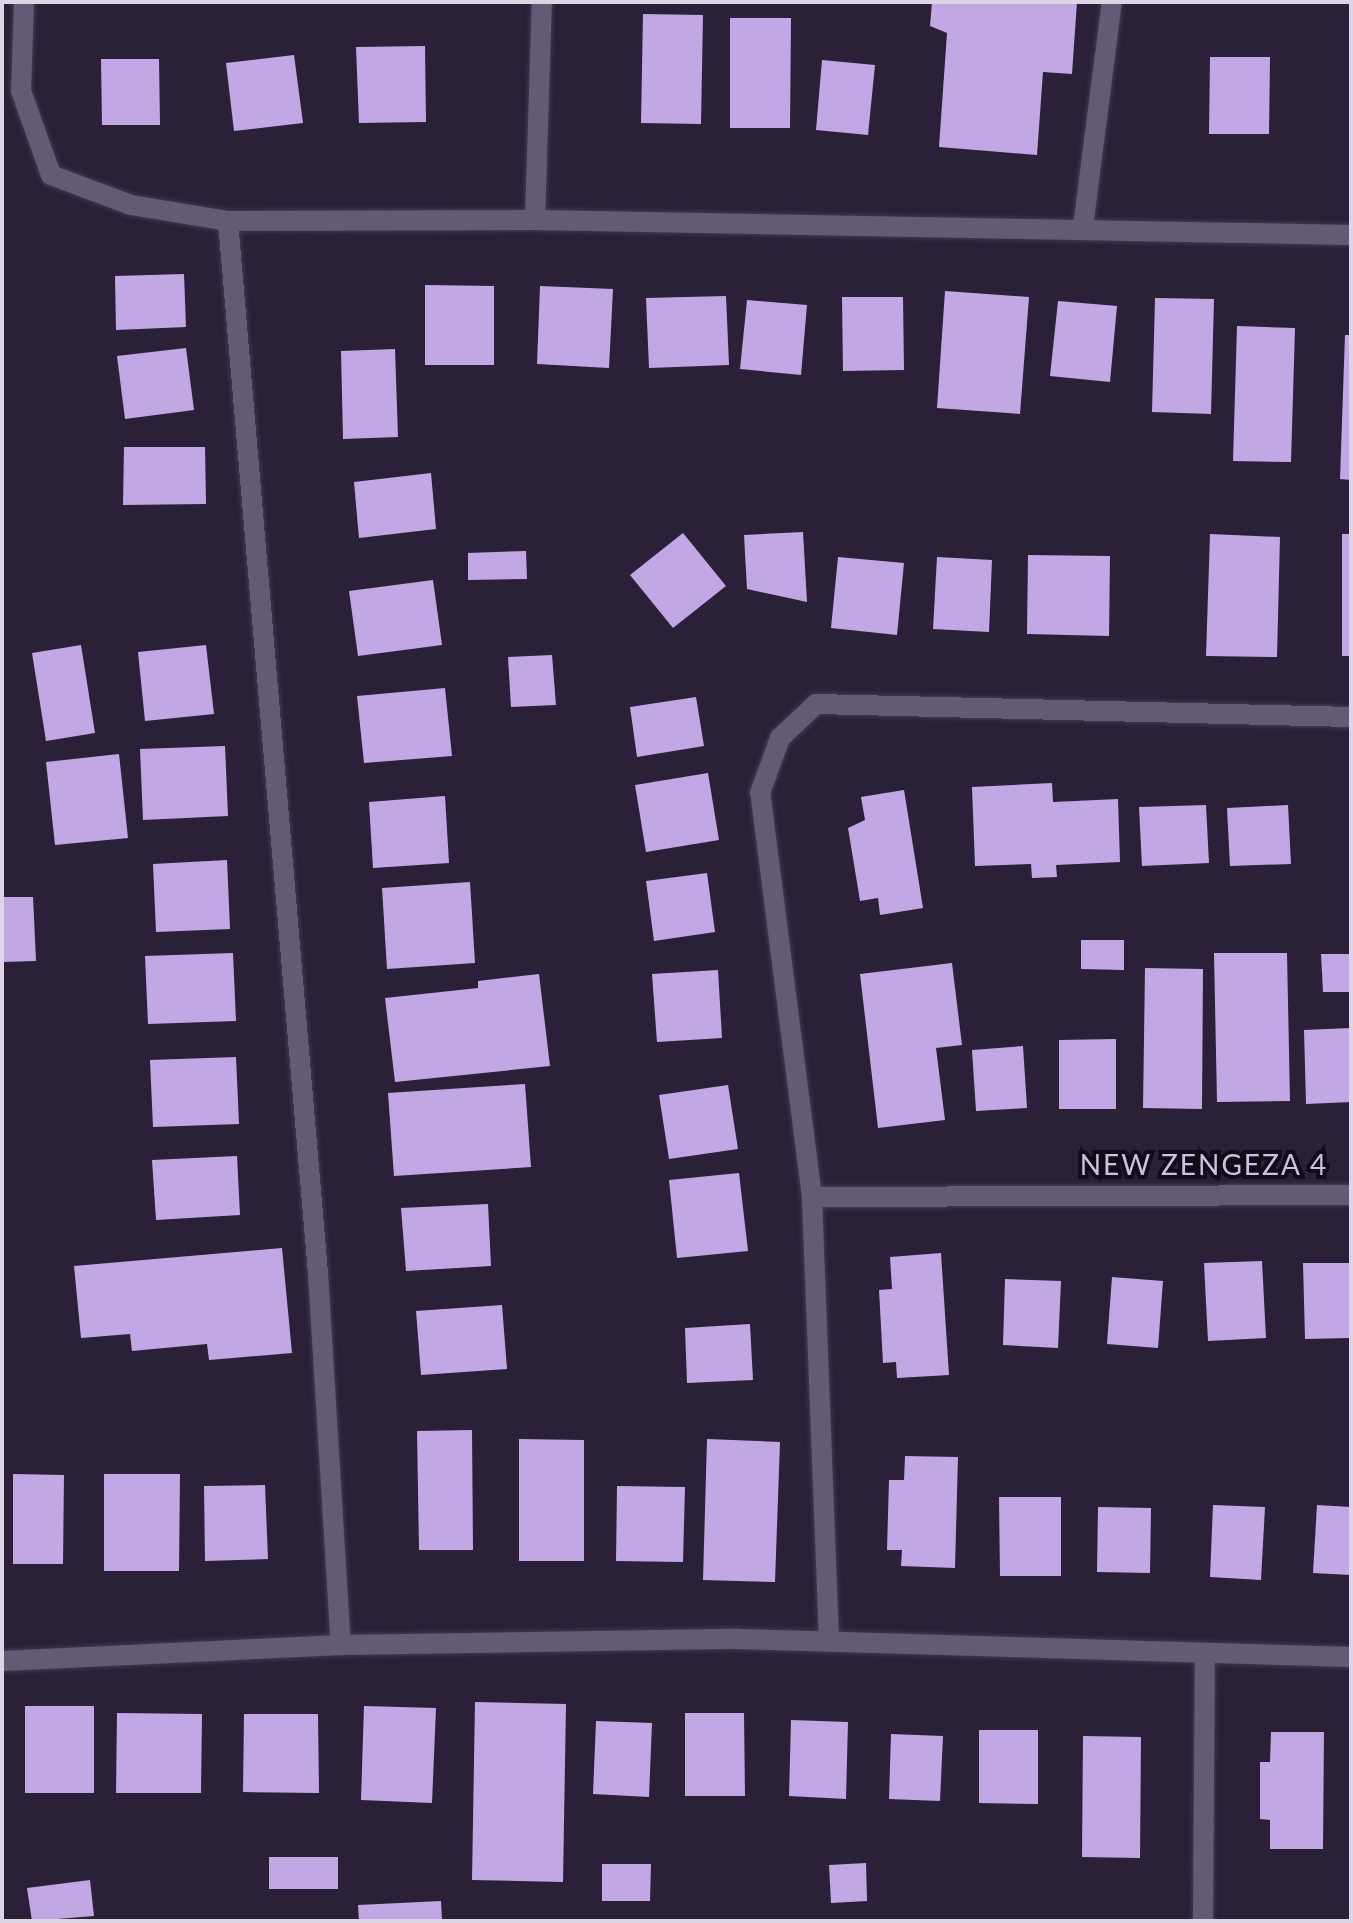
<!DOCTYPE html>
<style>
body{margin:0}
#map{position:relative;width:1353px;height:1923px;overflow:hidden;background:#2a2038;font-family:Lato,sans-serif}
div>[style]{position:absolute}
.building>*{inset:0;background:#c1a8e5}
.roads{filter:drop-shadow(0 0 2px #433a4f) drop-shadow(0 0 2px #433a4f)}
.lane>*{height:20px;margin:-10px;padding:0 10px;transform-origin:10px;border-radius:10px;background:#655a76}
.street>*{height:20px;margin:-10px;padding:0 10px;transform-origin:10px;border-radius:10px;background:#655a76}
span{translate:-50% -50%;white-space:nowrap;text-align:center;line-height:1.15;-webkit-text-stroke:8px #110c17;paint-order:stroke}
.quarter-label{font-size:28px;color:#cdc0e0;letter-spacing:2px}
.frame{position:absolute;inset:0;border:4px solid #dcd5e5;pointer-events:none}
</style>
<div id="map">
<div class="building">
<div style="clip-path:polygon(932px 2px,1077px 2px,1072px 74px,1043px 72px,1037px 155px,939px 147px,947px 33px,930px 26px)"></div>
<div style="clip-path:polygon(643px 14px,703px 15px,701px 124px,641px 123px)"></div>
<div style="clip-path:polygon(730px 18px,791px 18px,790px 128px,730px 128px)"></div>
<div style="clip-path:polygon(425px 46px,426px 122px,359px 123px,356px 47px)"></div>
<div style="clip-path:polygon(294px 55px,303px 123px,234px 131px,226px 63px)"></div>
<div style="clip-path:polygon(1210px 57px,1270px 57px,1269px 134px,1209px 134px)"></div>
<div style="clip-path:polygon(101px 59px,159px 59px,160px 125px,102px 125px)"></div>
<div style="clip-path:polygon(822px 60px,875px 65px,868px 135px,816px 130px)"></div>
<div style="clip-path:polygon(184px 274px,186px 327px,116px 330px,115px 276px)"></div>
<div style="clip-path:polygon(425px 285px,494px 286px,494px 365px,425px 365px)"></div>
<div style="clip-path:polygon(540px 286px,613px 289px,609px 368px,537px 364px)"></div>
<div style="clip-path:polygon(945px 291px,1029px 297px,1020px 414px,937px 408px)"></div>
<div style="clip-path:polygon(726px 296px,729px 365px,649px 368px,646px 298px)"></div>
<div style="clip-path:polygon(842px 297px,903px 297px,904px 370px,843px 371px)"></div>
<div style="clip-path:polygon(1155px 298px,1214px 299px,1211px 414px,1152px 412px)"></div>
<div style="clip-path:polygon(747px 300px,807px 305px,801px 375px,740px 369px)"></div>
<div style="clip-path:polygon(1058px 301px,1117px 306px,1110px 382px,1050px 376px)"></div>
<div style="clip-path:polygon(1237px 326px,1295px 328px,1291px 462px,1233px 461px)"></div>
<div style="clip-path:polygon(1345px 335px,1351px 335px,1351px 480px,1340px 479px)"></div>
<div style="clip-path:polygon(186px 348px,194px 410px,125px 419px,117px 356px)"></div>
<div style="clip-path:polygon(395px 349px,398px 437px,343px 439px,341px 351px)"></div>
<div style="clip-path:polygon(124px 447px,205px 447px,206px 504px,123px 505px)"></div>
<div style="clip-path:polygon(431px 473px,436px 529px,359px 538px,354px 482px)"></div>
<div style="clip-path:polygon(803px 532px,807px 602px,747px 589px,744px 535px)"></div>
<div style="clip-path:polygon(683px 533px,726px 586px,673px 628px,630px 575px)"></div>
<div style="clip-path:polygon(1210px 534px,1280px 537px,1277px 657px,1206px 656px)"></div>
<div style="clip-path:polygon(1342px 534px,1351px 534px,1351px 656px,1342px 656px)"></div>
<div style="clip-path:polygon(526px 551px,527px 579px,468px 580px,468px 553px)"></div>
<div style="clip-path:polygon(1028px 555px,1110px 556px,1109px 636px,1027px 634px)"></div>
<div style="clip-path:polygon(838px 557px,904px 563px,897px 635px,831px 628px)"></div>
<div style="clip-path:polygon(937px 557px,992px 560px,989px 632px,933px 629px)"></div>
<div style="clip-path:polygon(433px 580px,442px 645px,358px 656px,349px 591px)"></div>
<div style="clip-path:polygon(81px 645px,95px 733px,46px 741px,32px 653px)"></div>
<div style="clip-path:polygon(206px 645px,214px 714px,145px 721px,138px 652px)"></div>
<div style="clip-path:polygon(552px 655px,556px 705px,511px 707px,508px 657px)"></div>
<div style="clip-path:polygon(445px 688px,452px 756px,364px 763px,357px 696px)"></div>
<div style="clip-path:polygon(696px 697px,704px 746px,637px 757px,630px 707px)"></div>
<div style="clip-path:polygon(225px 746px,228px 816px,143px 820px,140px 749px)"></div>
<div style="clip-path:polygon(119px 754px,128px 838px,55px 845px,46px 762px)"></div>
<div style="clip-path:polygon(708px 773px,719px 840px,646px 852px,635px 785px)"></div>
<div style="clip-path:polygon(1052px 783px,1053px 802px,1118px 799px,1120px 862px,1056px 865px,1057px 877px,1032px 878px,1031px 864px,975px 866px,972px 787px)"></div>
<div style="clip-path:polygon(904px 790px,923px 908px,880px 915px,878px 898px,860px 901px,848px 828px,865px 820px,861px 797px)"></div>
<div style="clip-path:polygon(445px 796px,449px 863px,373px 868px,369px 802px)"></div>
<div style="clip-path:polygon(1206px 805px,1209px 863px,1142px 866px,1139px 807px)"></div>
<div style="clip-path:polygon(1288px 805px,1291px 864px,1230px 866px,1227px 808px)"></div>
<div style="clip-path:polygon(227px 860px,230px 929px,156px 932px,153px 864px)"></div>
<div style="clip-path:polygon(707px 873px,715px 932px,654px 941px,646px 881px)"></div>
<div style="clip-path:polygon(470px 882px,475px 963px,387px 969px,382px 888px)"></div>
<div style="clip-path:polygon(2px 897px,33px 897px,36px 961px,3px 962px)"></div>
<div style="clip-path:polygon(1081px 940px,1124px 940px,1124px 970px,1081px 969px)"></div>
<div style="clip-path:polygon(233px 953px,236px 1021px,148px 1024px,145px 956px)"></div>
<div style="clip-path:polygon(1214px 953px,1287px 953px,1290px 1101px,1217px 1102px)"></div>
<div style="clip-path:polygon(1321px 954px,1351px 954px,1351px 992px,1323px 992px)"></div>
<div style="clip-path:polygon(952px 963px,962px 1045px,936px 1048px,945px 1120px,878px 1128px,860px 974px)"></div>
<div style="clip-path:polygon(1145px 968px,1203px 969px,1202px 1109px,1143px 1108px)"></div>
<div style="clip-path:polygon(718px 970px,722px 1038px,657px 1042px,652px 974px)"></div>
<div style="clip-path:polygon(539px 974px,550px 1066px,395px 1082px,385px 998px,478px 988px,478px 981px)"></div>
<div style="clip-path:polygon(1351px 1028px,1351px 1102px,1306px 1104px,1304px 1030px)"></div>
<div style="clip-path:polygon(1116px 1039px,1116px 1109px,1059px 1109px,1059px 1040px)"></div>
<div style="clip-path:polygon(1023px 1046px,1027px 1108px,976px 1111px,972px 1050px)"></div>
<div style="clip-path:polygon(236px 1057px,239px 1124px,153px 1127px,150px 1060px)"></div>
<div style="clip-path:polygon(525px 1084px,531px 1167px,394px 1176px,388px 1093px)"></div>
<div style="clip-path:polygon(728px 1085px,738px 1149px,669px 1159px,659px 1095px)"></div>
<div style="clip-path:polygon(237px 1156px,240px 1215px,156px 1220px,152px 1160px)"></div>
<div style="clip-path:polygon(739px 1173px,748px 1251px,677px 1258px,669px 1180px)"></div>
<div style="clip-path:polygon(488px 1204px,491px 1266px,406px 1271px,401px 1208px)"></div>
<div style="clip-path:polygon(282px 1248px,292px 1353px,209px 1360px,207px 1344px,132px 1351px,130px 1334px,81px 1338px,74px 1266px)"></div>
<div style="clip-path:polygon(941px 1253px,949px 1375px,897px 1378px,896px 1362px,883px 1363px,879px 1290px,892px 1289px,890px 1257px)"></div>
<div style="clip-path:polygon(1262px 1261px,1266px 1338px,1208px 1341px,1204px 1263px)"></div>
<div style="clip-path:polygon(1303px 1263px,1351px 1263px,1351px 1338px,1305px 1339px)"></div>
<div style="clip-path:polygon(1112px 1277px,1163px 1281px,1158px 1348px,1107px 1344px)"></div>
<div style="clip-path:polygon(1005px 1279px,1061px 1281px,1058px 1348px,1003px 1345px)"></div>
<div style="clip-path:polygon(502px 1305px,507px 1369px,421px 1375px,416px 1311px)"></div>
<div style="clip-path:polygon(750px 1324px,753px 1380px,687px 1383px,685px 1328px)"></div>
<div style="clip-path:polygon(472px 1430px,473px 1550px,419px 1550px,417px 1431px)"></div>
<div style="clip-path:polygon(519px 1439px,584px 1440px,584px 1561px,519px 1561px)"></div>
<div style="clip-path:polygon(707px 1439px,780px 1442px,775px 1582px,703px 1580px)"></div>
<div style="clip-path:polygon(905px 1456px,958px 1457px,955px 1568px,901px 1566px,902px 1550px,887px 1550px,889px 1480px,904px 1480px)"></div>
<div style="clip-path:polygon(13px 1474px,64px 1475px,63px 1564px,13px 1564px)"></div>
<div style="clip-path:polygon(104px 1474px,180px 1474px,179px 1571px,104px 1571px)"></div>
<div style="clip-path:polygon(265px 1485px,268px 1559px,205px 1561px,204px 1486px)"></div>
<div style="clip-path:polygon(617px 1486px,685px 1487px,683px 1562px,616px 1561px)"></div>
<div style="clip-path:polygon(999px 1497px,1061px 1497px,1061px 1576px,1000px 1576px)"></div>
<div style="clip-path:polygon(1213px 1505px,1265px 1507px,1261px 1580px,1210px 1577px)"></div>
<div style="clip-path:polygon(1317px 1505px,1351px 1507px,1351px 1575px,1313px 1573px)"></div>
<div style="clip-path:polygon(1098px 1507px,1151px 1508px,1150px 1573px,1097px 1572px)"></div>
<div style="clip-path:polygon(475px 1702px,566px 1704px,563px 1882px,472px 1880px)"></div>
<div style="clip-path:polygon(25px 1706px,94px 1706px,94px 1793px,25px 1793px)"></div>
<div style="clip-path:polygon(364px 1706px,436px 1708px,432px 1803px,361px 1800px)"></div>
<div style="clip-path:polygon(117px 1713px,202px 1714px,201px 1793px,116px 1793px)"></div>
<div style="clip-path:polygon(685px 1713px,744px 1713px,745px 1796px,685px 1796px)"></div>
<div style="clip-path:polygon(244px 1714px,318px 1714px,319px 1793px,243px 1792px)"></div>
<div style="clip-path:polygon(791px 1720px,848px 1722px,846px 1799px,789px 1796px)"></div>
<div style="clip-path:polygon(596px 1721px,652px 1723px,649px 1797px,593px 1794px)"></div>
<div style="clip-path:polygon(979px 1730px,1038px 1730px,1038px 1804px,979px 1803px)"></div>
<div style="clip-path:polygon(1271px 1732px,1324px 1732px,1323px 1849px,1270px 1849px,1270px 1820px,1260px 1819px,1260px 1762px,1270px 1762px)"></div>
<div style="clip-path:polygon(891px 1734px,943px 1736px,940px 1801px,889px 1799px)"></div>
<div style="clip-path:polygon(1083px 1736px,1141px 1737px,1140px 1858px,1082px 1857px)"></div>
<div style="clip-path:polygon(269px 1857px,338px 1857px,338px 1889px,269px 1889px)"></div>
<div style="clip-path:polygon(866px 1863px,867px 1901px,831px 1903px,829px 1865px)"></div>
<div style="clip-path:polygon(602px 1864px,651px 1864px,650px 1901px,602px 1901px)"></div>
<div style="clip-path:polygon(90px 1880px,94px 1916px,32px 1921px,27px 1888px)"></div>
<div style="clip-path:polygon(441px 1901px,442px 1921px,359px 1921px,358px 1905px)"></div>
</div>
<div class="roads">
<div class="lane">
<div style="left:535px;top:220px;width:218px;rotate:-88.2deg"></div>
</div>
<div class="street">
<div style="left:24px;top:2px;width:89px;rotate:91.9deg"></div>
<div style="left:21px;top:91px;width:89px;rotate:70.3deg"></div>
<div style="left:51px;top:175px;width:85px;rotate:20.6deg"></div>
<div style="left:131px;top:205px;width:98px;rotate:9.4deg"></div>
<div style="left:228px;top:221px;width:307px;rotate:-0.2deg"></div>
<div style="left:535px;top:220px;width:816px;rotate:1.05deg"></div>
<div style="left:228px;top:221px;width:1056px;rotate:85.11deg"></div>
<div style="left:318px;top:1273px;width:373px;rotate:86.5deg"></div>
<div style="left:1083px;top:227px;width:227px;rotate:-82.7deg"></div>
<div style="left:812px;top:1197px;width:539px;rotate:-0.21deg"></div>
<div style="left:829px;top:1641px;width:444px;rotate:-92.2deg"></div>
<div style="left:812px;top:1197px;width:407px;rotate:-97.3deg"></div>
<div style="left:760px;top:793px;width:59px;rotate:-70deg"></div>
<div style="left:780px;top:738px;width:50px;rotate:-43.4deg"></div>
<div style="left:816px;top:704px;width:535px;rotate:1.39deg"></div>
<div style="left:2px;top:1661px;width:339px;rotate:-2.7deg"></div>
<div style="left:341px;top:1645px;width:397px;rotate:-0.9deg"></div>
<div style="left:738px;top:1639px;width:613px;rotate:1.68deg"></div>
<div style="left:1203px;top:1921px;width:267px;rotate:-89.6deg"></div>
</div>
</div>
<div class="quarter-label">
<span style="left:1204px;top:1164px">NEW ZENGEZA 4</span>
</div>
<div class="frame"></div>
</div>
